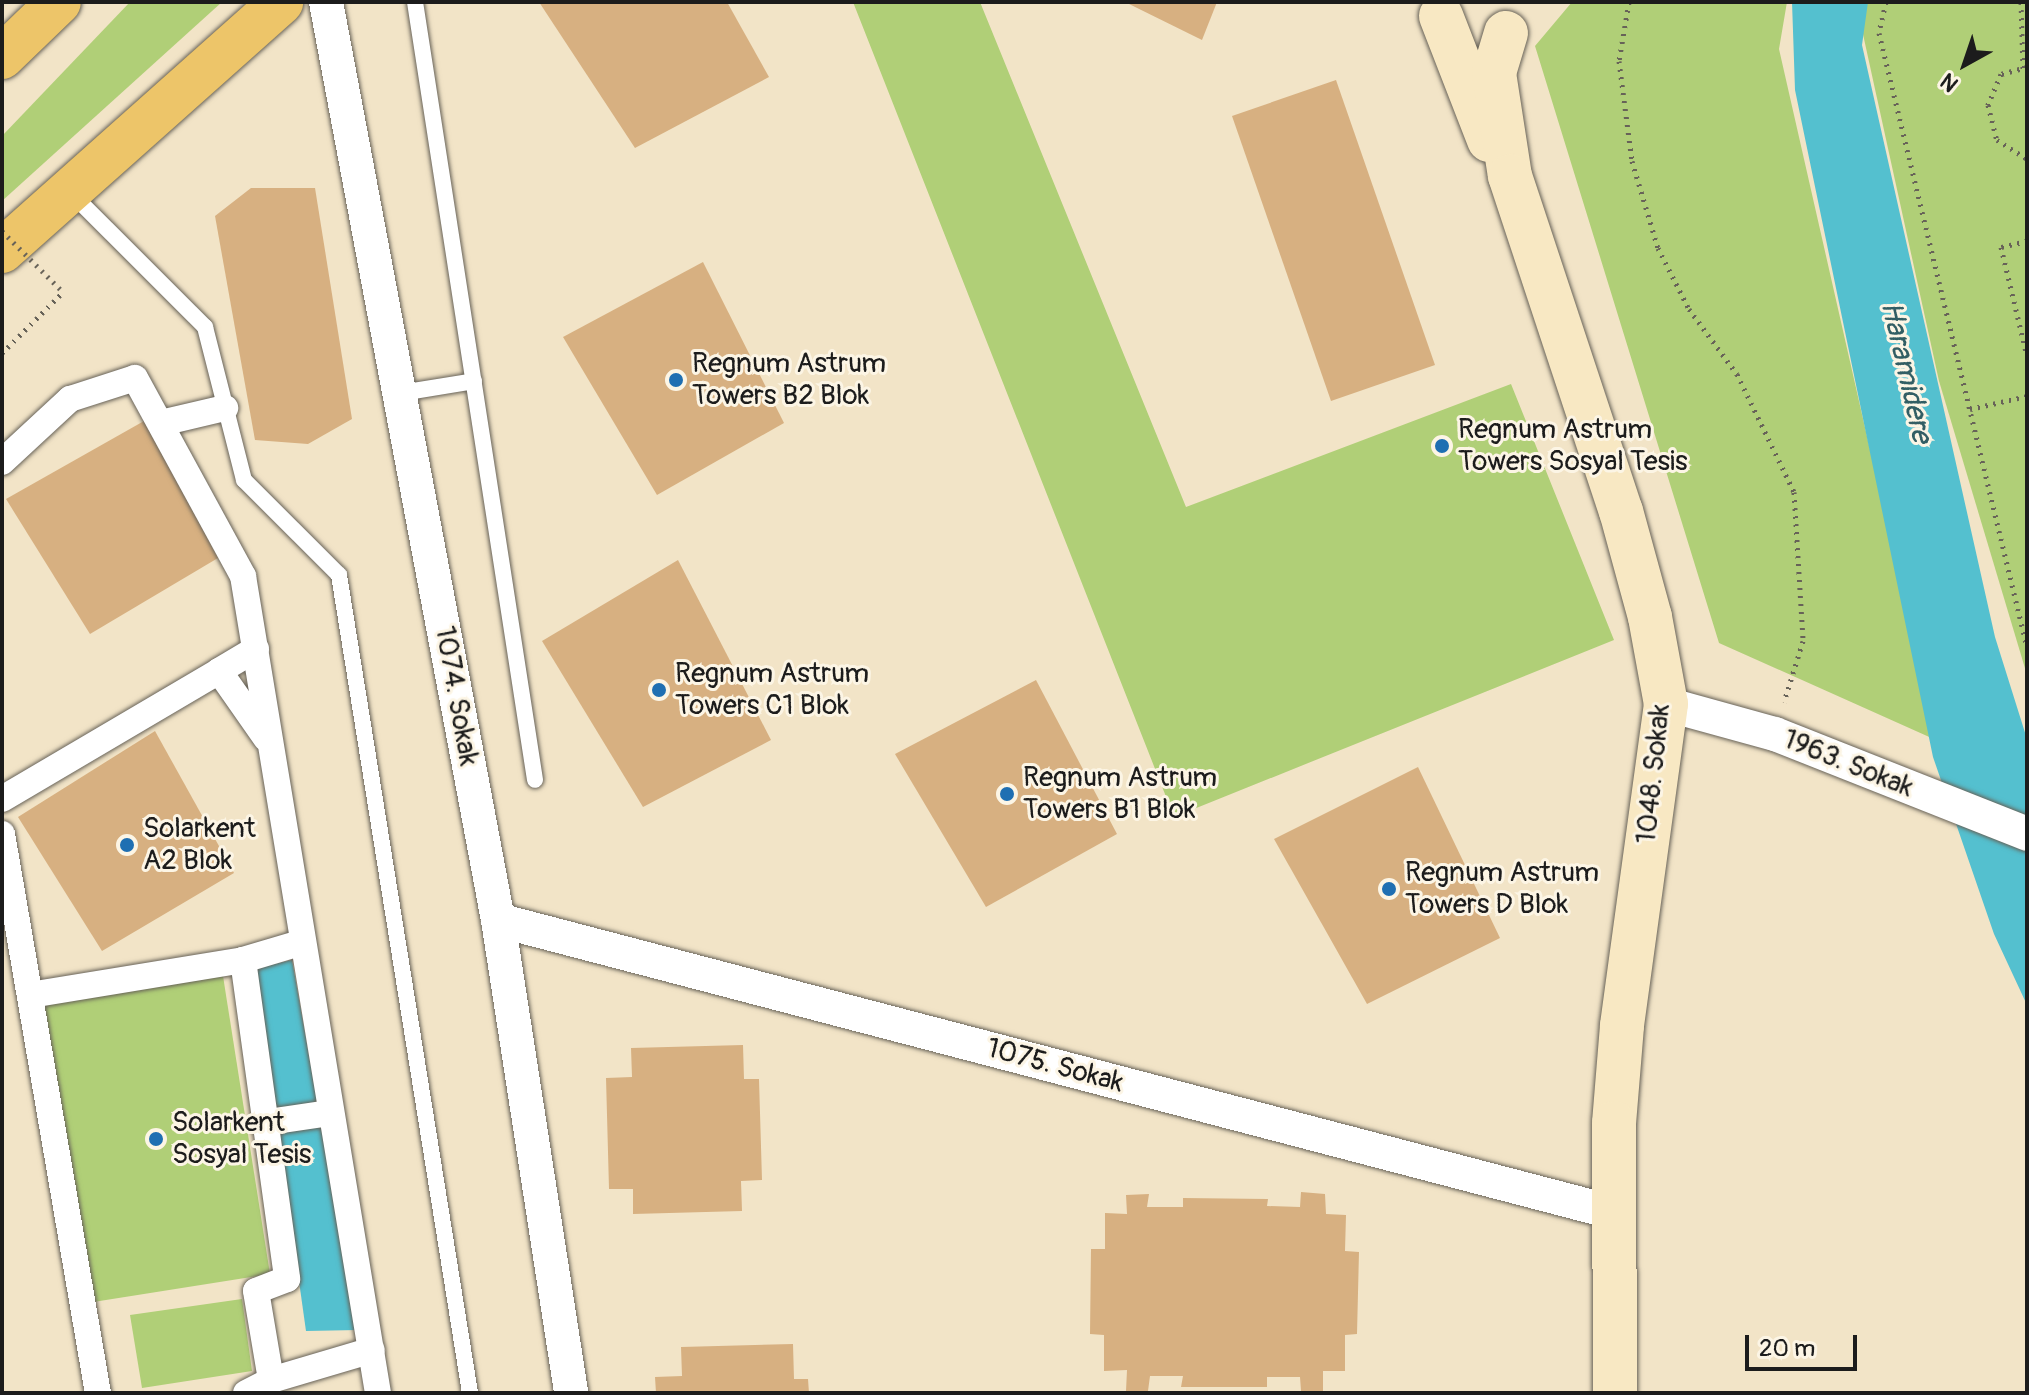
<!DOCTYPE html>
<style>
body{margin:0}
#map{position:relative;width:2029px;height:1395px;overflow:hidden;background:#f2e4c7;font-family:Pangolin,sans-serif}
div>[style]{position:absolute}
.green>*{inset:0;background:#b0cf77}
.water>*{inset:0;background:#54c0cf}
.building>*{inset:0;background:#d7b081}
.path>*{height:5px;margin-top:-2.5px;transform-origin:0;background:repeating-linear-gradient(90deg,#676258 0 2px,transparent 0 8px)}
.roads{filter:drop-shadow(0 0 2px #676258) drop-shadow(0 0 2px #676258)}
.service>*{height:16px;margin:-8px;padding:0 8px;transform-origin:8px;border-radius:8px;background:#fff}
.pedestrian>*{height:26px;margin:-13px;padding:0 13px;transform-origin:13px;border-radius:13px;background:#fff}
.minor>*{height:34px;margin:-17px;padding:0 17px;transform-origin:17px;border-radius:17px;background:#fff}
.secondary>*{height:44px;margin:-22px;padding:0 22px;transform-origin:22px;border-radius:22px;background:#f8e8c3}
.trunk>*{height:44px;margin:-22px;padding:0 22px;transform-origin:22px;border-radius:22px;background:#edc569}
.path-bridge>*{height:5px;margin-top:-2.5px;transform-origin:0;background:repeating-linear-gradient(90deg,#676258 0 2px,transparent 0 8px)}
.dots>*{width:22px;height:22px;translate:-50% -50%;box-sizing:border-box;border:4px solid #fcf5e5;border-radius:50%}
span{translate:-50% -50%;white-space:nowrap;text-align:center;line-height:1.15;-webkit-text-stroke:6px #fcf5e5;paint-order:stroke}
.poi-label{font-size:28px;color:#1c1c1c}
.left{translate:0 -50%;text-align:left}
.street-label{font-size:28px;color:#1c1c1c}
.water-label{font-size:30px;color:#325e64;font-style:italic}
.frame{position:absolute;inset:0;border:4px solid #1c1c1c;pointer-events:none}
.north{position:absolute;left:1925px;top:24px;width:80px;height:80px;-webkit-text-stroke:6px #fcf5e5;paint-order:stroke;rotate:220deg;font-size:22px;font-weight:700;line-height:32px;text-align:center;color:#1c1c1c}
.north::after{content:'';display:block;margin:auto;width:28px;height:36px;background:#1c1c1c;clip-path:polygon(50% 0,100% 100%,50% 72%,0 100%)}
.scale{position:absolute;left:1745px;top:1335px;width:112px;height:36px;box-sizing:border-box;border:4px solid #1c1c1c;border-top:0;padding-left:10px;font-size:24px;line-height:28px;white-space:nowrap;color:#1c1c1c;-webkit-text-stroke:6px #fcf5e5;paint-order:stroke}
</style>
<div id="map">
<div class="green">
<div style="clip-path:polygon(130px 2px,222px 2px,2px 201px,2px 136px)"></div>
<div style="clip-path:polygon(853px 2px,980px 2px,1186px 507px,1511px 384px,1614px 640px,1174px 817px)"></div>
<div style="clip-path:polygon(1572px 2px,1787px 2px,1779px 49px,1936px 740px,1719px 643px,1535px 46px)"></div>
<div style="clip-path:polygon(1862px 2px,2027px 2px,2027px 675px,1939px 381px,1859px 16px)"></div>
<div style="clip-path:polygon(223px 976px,270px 1274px,87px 1303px,43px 1005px)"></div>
<div style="clip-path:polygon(242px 1299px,252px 1371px,142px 1388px,130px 1315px)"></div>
</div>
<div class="water">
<div style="clip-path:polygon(1792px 2px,1868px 2px,1862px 45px,1995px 637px,2027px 739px,2027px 1005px,1994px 934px,1933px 757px,1795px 90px)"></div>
<div style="clip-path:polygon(292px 960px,358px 1330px,306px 1331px,255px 968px)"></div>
</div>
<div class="building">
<div style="clip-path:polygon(539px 2px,727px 2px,769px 77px,635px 148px)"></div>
<div style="clip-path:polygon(1125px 2px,1217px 2px,1202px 40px)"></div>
<div style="clip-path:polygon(1336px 80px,1435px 365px,1331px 401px,1232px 116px)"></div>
<div style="clip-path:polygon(251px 188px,315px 188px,352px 419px,308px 444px,255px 440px,215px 216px)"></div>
<div style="clip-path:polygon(703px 262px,784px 423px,657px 495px,563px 337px)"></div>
<div style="clip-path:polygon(144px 421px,218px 558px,90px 634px,6px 499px)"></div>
<div style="clip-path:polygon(678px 560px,771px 740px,643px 807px,542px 641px)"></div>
<div style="clip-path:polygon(1036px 680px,1117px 834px,986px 907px,895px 754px)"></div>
<div style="clip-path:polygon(155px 731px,234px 873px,102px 951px,18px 817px)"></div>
<div style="clip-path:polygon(1418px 767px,1500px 938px,1367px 1004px,1274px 839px)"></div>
<div style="clip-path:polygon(743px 1045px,744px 1079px,759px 1079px,762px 1180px,741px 1181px,742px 1211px,633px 1214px,633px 1189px,609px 1189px,606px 1078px,632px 1077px,631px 1048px)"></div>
<div style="clip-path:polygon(1301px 1192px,1325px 1194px,1326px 1214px,1346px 1215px,1345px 1251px,1359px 1252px,1357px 1334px,1345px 1335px,1345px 1371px,1323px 1371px,1323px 1391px,1301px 1391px,1300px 1377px,1267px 1377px,1267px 1387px,1181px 1387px,1183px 1376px,1150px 1376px,1148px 1391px,1126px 1391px,1127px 1370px,1104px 1371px,1104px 1335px,1090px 1334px,1091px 1249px,1105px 1249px,1105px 1213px,1127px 1214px,1126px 1195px,1149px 1194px,1147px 1207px,1183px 1207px,1183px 1198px,1268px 1199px,1267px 1206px,1300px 1207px)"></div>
<div style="clip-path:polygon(793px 1344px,794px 1379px,808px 1379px,809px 1393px,656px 1393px,655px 1377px,682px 1376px,681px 1347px)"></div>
</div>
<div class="path">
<div style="left:1629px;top:2px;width:60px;rotate:99.6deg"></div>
<div style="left:1619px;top:61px;width:101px;rotate:82.6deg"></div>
<div style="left:1632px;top:161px;width:91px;rotate:73.4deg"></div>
<div style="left:1658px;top:248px;width:68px;rotate:63.1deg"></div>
<div style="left:1689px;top:309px;width:81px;rotate:53.6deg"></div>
<div style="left:1737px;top:374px;width:131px;rotate:64.2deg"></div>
<div style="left:1794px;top:492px;width:149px;rotate:86.5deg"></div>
<div style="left:1803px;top:641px;width:64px;rotate:107.3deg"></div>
<div style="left:1886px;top:2px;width:32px;rotate:103deg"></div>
<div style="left:1879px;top:33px;width:632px;rotate:76.45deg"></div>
<div style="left:2021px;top:2px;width:67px;rotate:88.3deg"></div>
<div style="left:2027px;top:67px;width:27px;rotate:165deg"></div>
<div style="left:2001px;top:74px;width:34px;rotate:113deg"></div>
<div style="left:1988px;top:105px;width:36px;rotate:76deg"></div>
<div style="left:1997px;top:140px;width:36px;rotate:32deg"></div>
<div style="left:2027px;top:241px;width:27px;rotate:167deg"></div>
<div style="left:2001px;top:247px;width:112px;rotate:76.6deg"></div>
<div style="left:2px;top:353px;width:86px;rotate:-45deg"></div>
<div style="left:1970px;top:409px;width:58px;rotate:-12.8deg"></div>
</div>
<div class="roads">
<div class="service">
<div style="left:415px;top:2px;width:787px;rotate:81.23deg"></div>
<div style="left:70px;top:192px;width:191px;rotate:45deg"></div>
<div style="left:205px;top:327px;width:158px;rotate:75.7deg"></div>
<div style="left:244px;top:480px;width:134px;rotate:45deg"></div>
<div style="left:339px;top:575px;width:828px;rotate:80.9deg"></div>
<div style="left:401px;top:393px;width:74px;rotate:-9.3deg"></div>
</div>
<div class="pedestrian">
<div style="left:161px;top:423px;width:66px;rotate:-13.2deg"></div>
<div style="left:2px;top:462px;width:93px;rotate:-42.8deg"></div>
<div style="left:70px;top:399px;width:68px;rotate:-17.9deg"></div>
<div style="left:135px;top:378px;width:226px;rotate:61.4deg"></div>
<div style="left:243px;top:576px;width:828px;rotate:80.62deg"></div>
<div style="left:256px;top:649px;width:43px;rotate:149.3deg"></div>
<div style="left:219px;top:671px;width:82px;rotate:55deg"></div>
<div style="left:2px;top:799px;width:252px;rotate:-30.5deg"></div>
<div style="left:2px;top:834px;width:567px;rotate:80.26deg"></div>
<div style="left:243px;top:960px;width:59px;rotate:-16.6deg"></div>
<div style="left:30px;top:995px;width:216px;rotate:-9.3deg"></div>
<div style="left:243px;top:960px;width:322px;rotate:82.1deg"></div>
<div style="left:287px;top:1279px;width:33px;rotate:159deg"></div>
<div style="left:256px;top:1291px;width:90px;rotate:80.4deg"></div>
<div style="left:262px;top:1123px;width:68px;rotate:-8.5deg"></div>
<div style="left:246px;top:1393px;width:28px;rotate:-27deg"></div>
<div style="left:271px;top:1380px;width:105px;rotate:-16.5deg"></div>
</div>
<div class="minor">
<div style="left:326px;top:2px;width:934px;rotate:79.39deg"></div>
<div style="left:498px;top:920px;width:479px;rotate:81.2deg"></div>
<div style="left:1666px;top:704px;width:113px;rotate:15.4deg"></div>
<div style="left:1775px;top:734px;width:271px;rotate:21.6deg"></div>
<div style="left:498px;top:920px;width:1152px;rotate:14.69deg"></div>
</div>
<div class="secondary">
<div style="left:1441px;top:16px;width:133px;rotate:68.8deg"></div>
<div style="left:1506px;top:33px;width:42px;rotate:106.7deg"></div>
<div style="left:1494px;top:73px;width:104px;rotate:81.2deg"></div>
<div style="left:1510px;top:176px;width:353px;rotate:71.7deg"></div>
<div style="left:1621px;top:511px;width:110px;rotate:74.7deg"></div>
<div style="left:1650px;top:617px;width:88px;rotate:79.6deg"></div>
<div style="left:1666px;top:704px;width:325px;rotate:97.8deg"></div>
<div style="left:1622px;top:1026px;width:97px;rotate:94.7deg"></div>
<div style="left:1614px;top:1123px;width:270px;rotate:89.8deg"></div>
</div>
<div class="trunk">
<div style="left:2px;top:57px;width:79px;rotate:-44deg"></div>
<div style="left:2px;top:251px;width:374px;rotate:-41.7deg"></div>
</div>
</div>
<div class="path-bridge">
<div style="left:2px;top:231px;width:86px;rotate:45deg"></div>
</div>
<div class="dots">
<div style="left:676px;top:380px;background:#1f6fb2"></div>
<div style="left:1442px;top:446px;background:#1f6fb2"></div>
<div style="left:659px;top:690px;background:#1f6fb2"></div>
<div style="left:1007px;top:794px;background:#1f6fb2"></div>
<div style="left:127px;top:845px;background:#1f6fb2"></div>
<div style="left:1389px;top:889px;background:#1f6fb2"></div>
<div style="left:156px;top:1139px;background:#1f6fb2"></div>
</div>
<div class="poi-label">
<span class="left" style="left:692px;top:380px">Regnum Astrum<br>Towers B2 Blok</span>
<span class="left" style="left:1458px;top:446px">Regnum Astrum<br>Towers Sosyal Tesis</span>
<span class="left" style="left:675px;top:690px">Regnum Astrum<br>Towers C1 Blok</span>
<span class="left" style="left:1023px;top:794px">Regnum Astrum<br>Towers B1 Blok</span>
<span class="left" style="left:143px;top:845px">Solarkent<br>A2 Blok</span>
<span class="left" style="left:1405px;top:889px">Regnum Astrum<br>Towers D Blok</span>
<span class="left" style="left:172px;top:1139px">Solarkent<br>Sosyal Tesis</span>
</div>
<div class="street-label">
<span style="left:456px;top:696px;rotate:80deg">1074. Sokak</span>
<span style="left:1848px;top:764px;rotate:22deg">1963. Sokak</span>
<span style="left:1654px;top:774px;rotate:-84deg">1048. Sokak</span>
<span style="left:1055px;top:1066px;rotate:15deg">1075. Sokak</span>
</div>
<div class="water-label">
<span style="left:1906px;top:372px;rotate:77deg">Haramidere</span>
</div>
<div class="frame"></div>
<div class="north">N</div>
<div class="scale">20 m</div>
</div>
